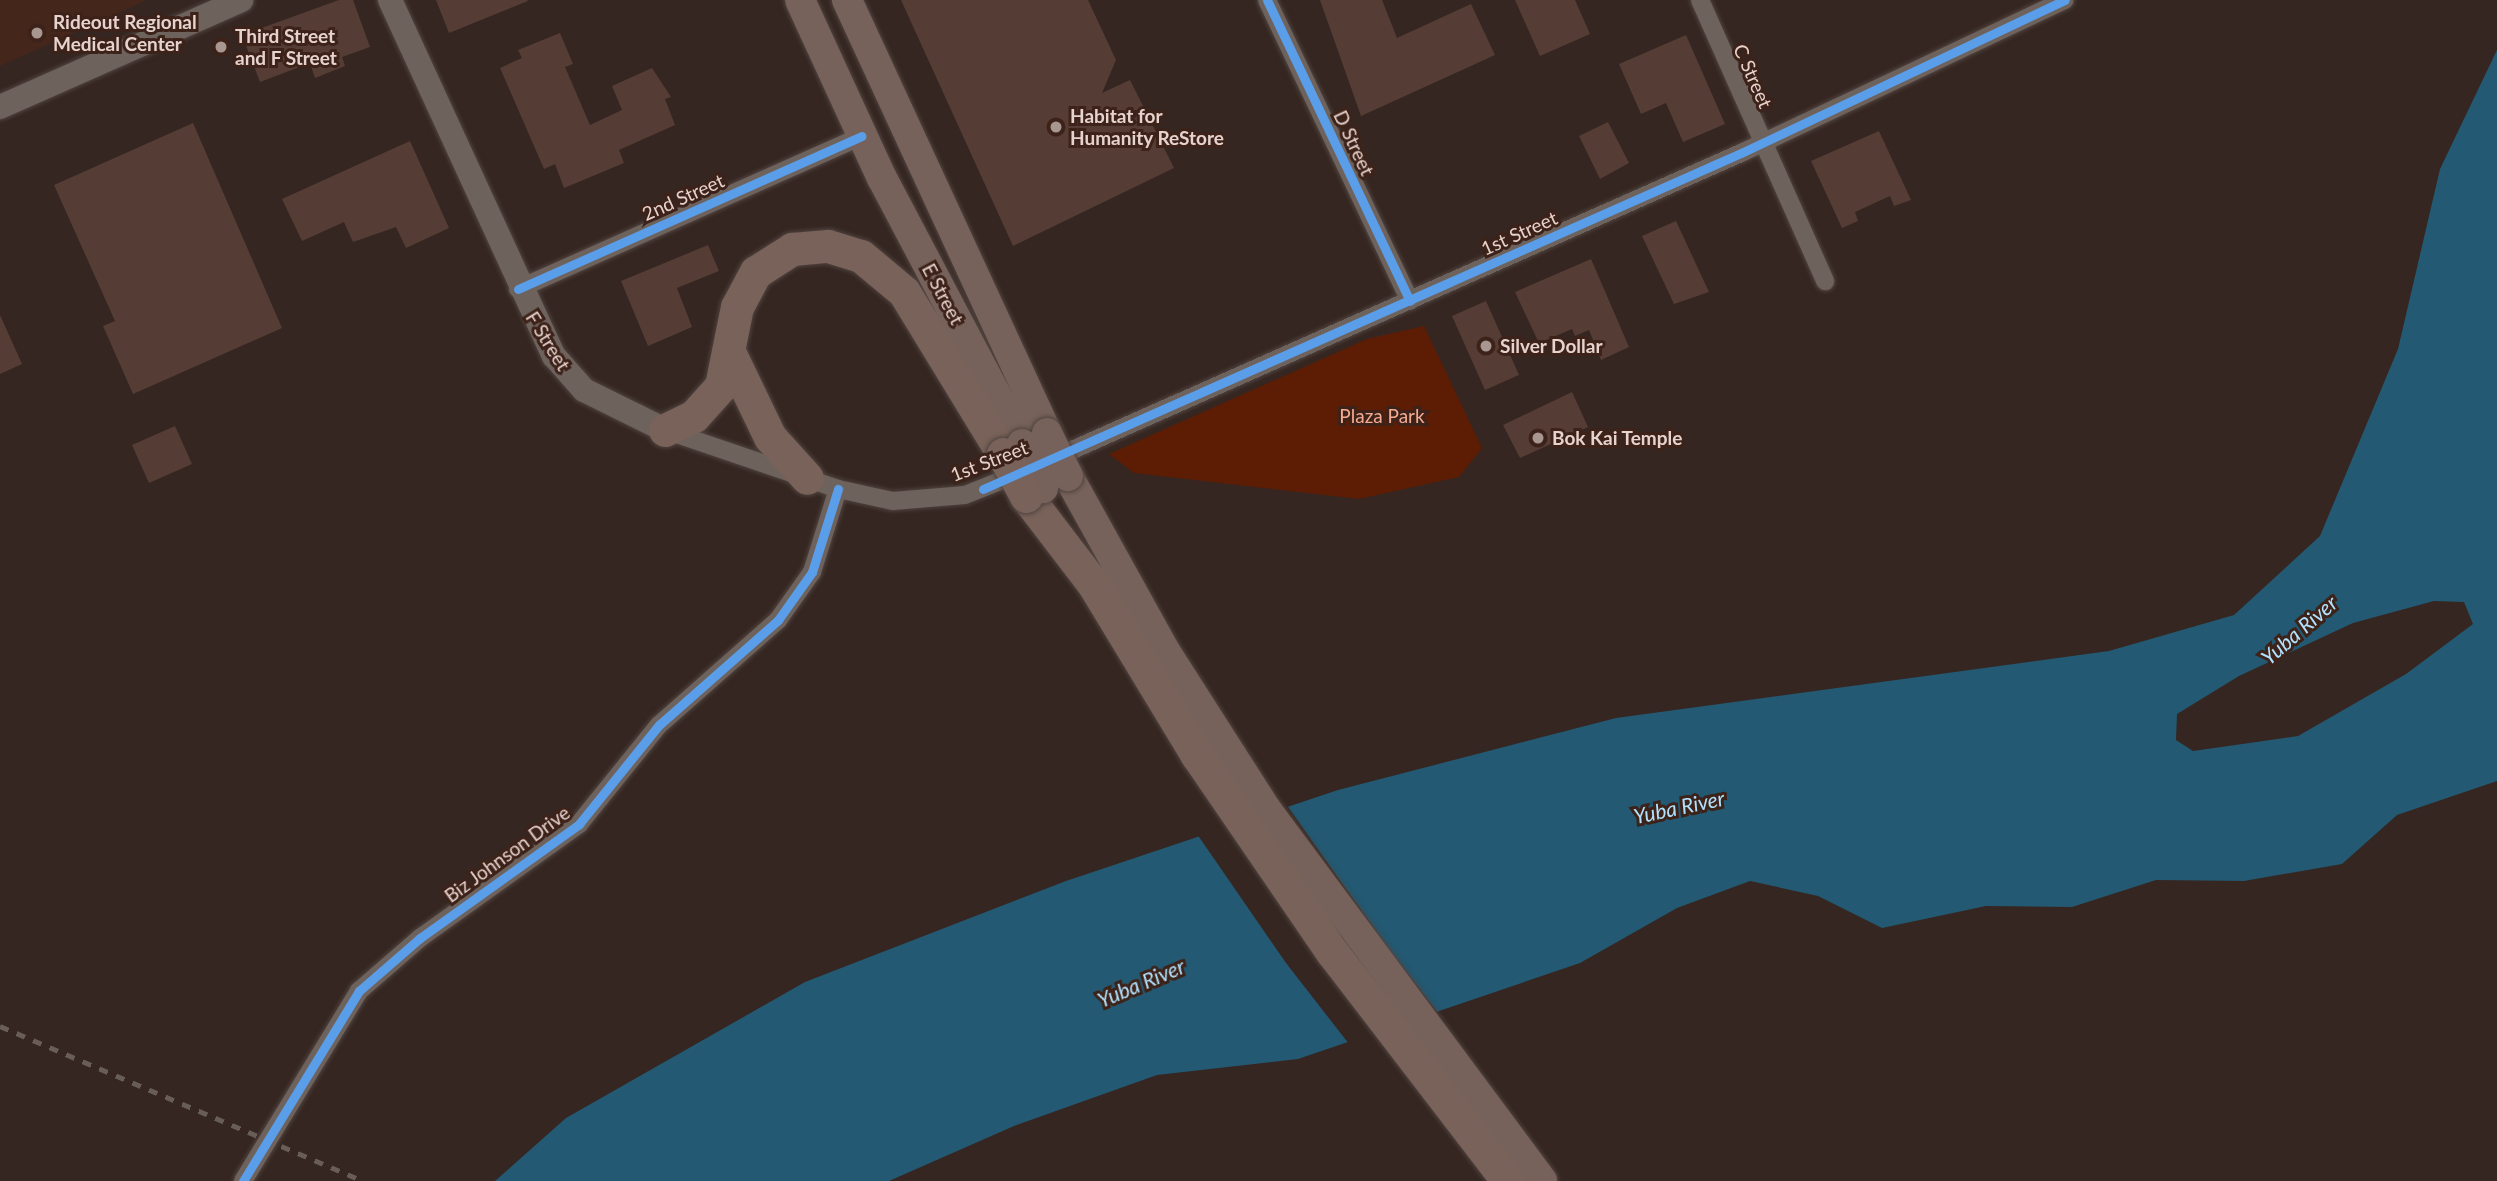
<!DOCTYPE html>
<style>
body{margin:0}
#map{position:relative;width:2497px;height:1181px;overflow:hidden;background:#352621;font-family:Lato,sans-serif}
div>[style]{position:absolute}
.built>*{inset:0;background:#45261b}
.green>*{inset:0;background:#5c1d04}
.water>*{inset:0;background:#235972}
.pier>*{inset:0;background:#352621}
.building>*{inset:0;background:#553d35}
.roads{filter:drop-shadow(0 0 2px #50433f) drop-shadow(0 0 2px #50433f)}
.minor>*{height:18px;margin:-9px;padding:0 9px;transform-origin:9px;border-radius:9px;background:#6e625d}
.secondary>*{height:24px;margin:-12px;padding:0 12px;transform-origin:12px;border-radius:12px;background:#6e625d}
.trunk>*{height:30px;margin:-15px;padding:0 15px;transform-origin:15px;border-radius:15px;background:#76625a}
.motorway>*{height:33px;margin:-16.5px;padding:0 16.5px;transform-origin:16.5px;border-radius:16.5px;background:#786259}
.rail>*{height:5px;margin-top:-2.5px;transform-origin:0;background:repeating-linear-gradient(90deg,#695d58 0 9px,transparent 0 18px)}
.bridges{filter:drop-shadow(0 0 2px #50433f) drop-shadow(0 0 2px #50433f)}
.trunk-bridge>*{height:30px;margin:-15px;padding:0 15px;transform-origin:15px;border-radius:15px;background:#76625a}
.motorway-bridge>*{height:33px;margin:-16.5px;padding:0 16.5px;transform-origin:16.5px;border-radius:16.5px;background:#786259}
.cycleway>*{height:9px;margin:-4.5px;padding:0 4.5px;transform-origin:4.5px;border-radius:4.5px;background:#5a9eea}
.dots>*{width:19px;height:19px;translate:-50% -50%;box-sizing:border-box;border:4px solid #3d2219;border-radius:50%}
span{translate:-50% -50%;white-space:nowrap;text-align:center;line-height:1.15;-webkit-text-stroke:6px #3d2219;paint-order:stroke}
.poi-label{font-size:19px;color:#e6d3cd;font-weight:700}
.left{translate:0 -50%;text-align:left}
.street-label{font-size:19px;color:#e6d3cd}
.park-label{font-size:19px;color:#f4aa90}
.water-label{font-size:21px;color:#b0e1fd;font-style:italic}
</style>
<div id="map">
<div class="built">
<div style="clip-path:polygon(0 0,147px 0,0 66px)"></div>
</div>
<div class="green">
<div style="clip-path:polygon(1424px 326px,1482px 448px,1459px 477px,1359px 499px,1134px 473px,1109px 454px,1367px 339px)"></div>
</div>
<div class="water">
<div style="clip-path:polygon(evenodd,2497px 50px,2497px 781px,2397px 815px,2342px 864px,2244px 881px,2156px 880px,2072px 907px,1986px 906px,1882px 928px,1818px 896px,1750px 881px,1677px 908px,1580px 963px,1298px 1059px,1157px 1075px,1014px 1126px,889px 1181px,495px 1181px,566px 1118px,805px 982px,1066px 881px,1338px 790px,1616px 718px,2109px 651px,2234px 615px,2320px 536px,2398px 349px,2440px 169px,2497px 50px,2434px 601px,2464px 602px,2473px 624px,2406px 674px,2298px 736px,2193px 751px,2176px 740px,2177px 714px,2239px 676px,2353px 623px,2434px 601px)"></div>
</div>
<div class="pier">
<div style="clip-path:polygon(1286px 804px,1390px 951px,1437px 1012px,1349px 1044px,1286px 963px,1197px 834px)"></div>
</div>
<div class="building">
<div style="clip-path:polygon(339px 0,353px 0,370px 47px,342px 57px,345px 66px,315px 78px,310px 63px,260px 82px,242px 35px)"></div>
<div style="clip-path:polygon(436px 0,527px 0,528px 1px,449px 33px)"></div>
<div style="clip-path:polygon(901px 0,1088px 0,1116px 60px,1102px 93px,1130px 80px,1174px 168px,1013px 246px)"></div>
<div style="clip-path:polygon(1320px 0,1382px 0,1397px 38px,1471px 4px,1495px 55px,1361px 116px)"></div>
<div style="clip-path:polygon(1515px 0,1575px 0,1590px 34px,1540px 56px)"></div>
<div style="clip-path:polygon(560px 33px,573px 64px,565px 67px,590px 125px,622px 110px,612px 86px,652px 68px,671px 97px,665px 99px,675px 125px,619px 150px,624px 163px,564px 188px,555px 164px,544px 169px,500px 68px,522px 58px,518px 50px)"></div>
<div style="clip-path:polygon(1686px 35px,1725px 124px,1683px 142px,1666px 103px,1641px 114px,1619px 64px)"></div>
<div style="clip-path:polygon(1608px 122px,1629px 163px,1600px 179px,1579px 136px)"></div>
<div style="clip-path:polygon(193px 123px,282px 328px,133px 394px,103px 326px,115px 321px,54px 185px)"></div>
<div style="clip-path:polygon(1879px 131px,1911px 200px,1894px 206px,1890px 196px,1855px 212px,1858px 221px,1842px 228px,1811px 161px)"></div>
<div style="clip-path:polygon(410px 141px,449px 228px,406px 248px,396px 227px,353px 242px,344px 222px,302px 241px,282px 199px)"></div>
<div style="clip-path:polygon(1676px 221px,1709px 292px,1674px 304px,1642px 236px)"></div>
<div style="clip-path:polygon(708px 245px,719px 271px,677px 288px,692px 327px,648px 346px,621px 281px)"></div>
<div style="clip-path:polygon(1591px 259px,1629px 347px,1601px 360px,1589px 330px,1575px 336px,1572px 329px,1539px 343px,1515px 292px)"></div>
<div style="clip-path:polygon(1486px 301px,1519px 375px,1485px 390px,1452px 316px)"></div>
<div style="clip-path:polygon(0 315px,22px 364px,0 374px)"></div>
<div style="clip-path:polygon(1572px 392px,1588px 427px,1520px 458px,1503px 425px)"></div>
<div style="clip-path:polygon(175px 426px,192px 464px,149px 483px,132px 445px)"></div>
</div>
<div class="roads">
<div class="minor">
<div style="left:1267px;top:0;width:333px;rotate:64.6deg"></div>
<div style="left:1700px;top:0;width:308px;rotate:66deg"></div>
<div style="left:518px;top:289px;width:376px;rotate:-24deg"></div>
<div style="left:665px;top:430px;width:183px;rotate:18.8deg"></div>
<div style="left:838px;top:489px;width:56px;rotate:12.3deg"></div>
<div style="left:893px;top:501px;width:72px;rotate:-4.8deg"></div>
<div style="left:965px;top:495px;width:59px;rotate:-21.8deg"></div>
<div style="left:1052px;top:459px;width:754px;rotate:-23.95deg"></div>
<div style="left:1741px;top:153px;width:358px;rotate:-25.3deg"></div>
<div style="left:243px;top:1181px;width:223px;rotate:-58.6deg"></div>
<div style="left:359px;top:991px;width:81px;rotate:-41deg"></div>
<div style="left:420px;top:938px;width:196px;rotate:-35.6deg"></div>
<div style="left:579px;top:824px;width:127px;rotate:-51.1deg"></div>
<div style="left:659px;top:725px;width:159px;rotate:-41.4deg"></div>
<div style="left:778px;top:620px;width:59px;rotate:-54.7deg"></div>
<div style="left:812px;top:572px;width:87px;rotate:-72.6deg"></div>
</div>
<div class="secondary">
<div style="left:390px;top:0;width:392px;rotate:65.3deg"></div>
<div style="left:554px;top:356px;width:45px;rotate:48.6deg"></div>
<div style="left:584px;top:390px;width:90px;rotate:26.3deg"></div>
<div style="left:0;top:107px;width:264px;rotate:-23.9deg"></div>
</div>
<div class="trunk">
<div style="left:800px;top:0;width:196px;rotate:65.3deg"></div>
<div style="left:882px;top:178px;width:301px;rotate:62.2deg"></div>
<div style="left:847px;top:0;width:477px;rotate:65.2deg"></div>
<div style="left:1068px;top:476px;width:200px;rotate:61deg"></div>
<div style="left:1165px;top:651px;width:188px;rotate:57.4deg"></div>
<div style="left:1266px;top:809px;width:463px;rotate:53.4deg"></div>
</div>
<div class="motorway">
<div style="left:730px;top:354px;width:92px;rotate:64.3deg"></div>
<div style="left:770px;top:437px;width:55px;rotate:47.9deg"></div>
<div style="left:665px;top:430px;width:32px;rotate:-26deg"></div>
<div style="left:694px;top:416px;width:40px;rotate:-48deg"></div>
<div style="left:721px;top:386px;width:81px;rotate:-78.6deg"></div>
<div style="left:737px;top:307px;width:40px;rotate:-62deg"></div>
<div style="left:756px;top:272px;width:43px;rotate:-32.6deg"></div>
<div style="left:792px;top:249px;width:36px;rotate:-5deg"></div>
<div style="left:828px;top:246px;width:34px;rotate:17deg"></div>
<div style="left:861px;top:256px;width:56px;rotate:39.9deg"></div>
<div style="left:904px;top:292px;width:190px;rotate:58.6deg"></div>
<div style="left:1026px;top:496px;width:112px;rotate:52.6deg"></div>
<div style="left:1094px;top:585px;width:199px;rotate:58.8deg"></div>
<div style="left:1197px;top:755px;width:239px;rotate:55.6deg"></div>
<div style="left:1332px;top:952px;width:289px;rotate:52.5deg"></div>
</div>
</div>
<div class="rail">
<div style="left:0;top:1026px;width:395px;rotate:23.1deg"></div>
</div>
<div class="bridges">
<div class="trunk-bridge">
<div style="left:1047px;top:433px;width:48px;rotate:64deg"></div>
<div style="left:1022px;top:444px;width:49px;rotate:64.5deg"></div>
</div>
<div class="motorway-bridge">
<div style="left:1003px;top:454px;width:48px;rotate:61.3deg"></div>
</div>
</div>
<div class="cycleway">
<div style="left:1267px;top:0;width:333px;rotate:64.6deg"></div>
<div style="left:518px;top:289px;width:376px;rotate:-24deg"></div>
<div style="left:983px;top:489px;width:829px;rotate:-23.91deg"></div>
<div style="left:1741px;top:153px;width:358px;rotate:-25.3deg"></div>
<div style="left:243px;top:1181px;width:223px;rotate:-58.6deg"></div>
<div style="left:359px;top:991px;width:81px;rotate:-41deg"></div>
<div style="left:420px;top:938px;width:196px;rotate:-35.6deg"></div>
<div style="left:579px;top:824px;width:127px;rotate:-51.1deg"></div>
<div style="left:659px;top:725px;width:159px;rotate:-41.4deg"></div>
<div style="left:778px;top:620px;width:59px;rotate:-54.7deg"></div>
<div style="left:812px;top:572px;width:87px;rotate:-72.6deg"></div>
</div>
<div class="dots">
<div style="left:37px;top:33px;background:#a89691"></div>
<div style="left:221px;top:47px;background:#a89691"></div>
<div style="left:1056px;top:127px;background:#a89691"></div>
<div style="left:1486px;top:346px;background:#a89691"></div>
<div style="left:1538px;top:438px;background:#a89691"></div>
</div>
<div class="poi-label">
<span class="left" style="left:53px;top:33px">Rideout Regional<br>Medical Center</span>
<span class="left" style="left:235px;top:47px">Third Street<br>and F Street</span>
<span class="left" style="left:1070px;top:127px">Habitat for<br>Humanity ReStore</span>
<span class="left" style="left:1500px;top:346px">Silver Dollar</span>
<span class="left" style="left:1552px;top:438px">Bok Kai Temple</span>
</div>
<div class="street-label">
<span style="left:1753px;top:76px;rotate:66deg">C Street</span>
<span style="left:1354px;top:143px;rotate:65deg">D Street</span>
<span style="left:683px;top:197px;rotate:-24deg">2nd Street</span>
<span style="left:1519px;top:233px;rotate:-24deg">1st Street</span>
<span style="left:943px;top:294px;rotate:62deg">E Street</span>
<span style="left:548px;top:341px;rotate:58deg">F Street</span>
<span style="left:989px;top:461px;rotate:-21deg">1st Street</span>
<span style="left:507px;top:854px;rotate:-36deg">Biz Johnson Drive</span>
</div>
<div class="park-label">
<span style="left:1382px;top:416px">Plaza Park</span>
</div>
<div class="water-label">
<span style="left:2299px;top:630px;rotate:-41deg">Yuba River</span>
<span style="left:1679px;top:807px;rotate:-12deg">Yuba River</span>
<span style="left:1141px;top:983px;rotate:-23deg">Yuba River</span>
</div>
</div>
